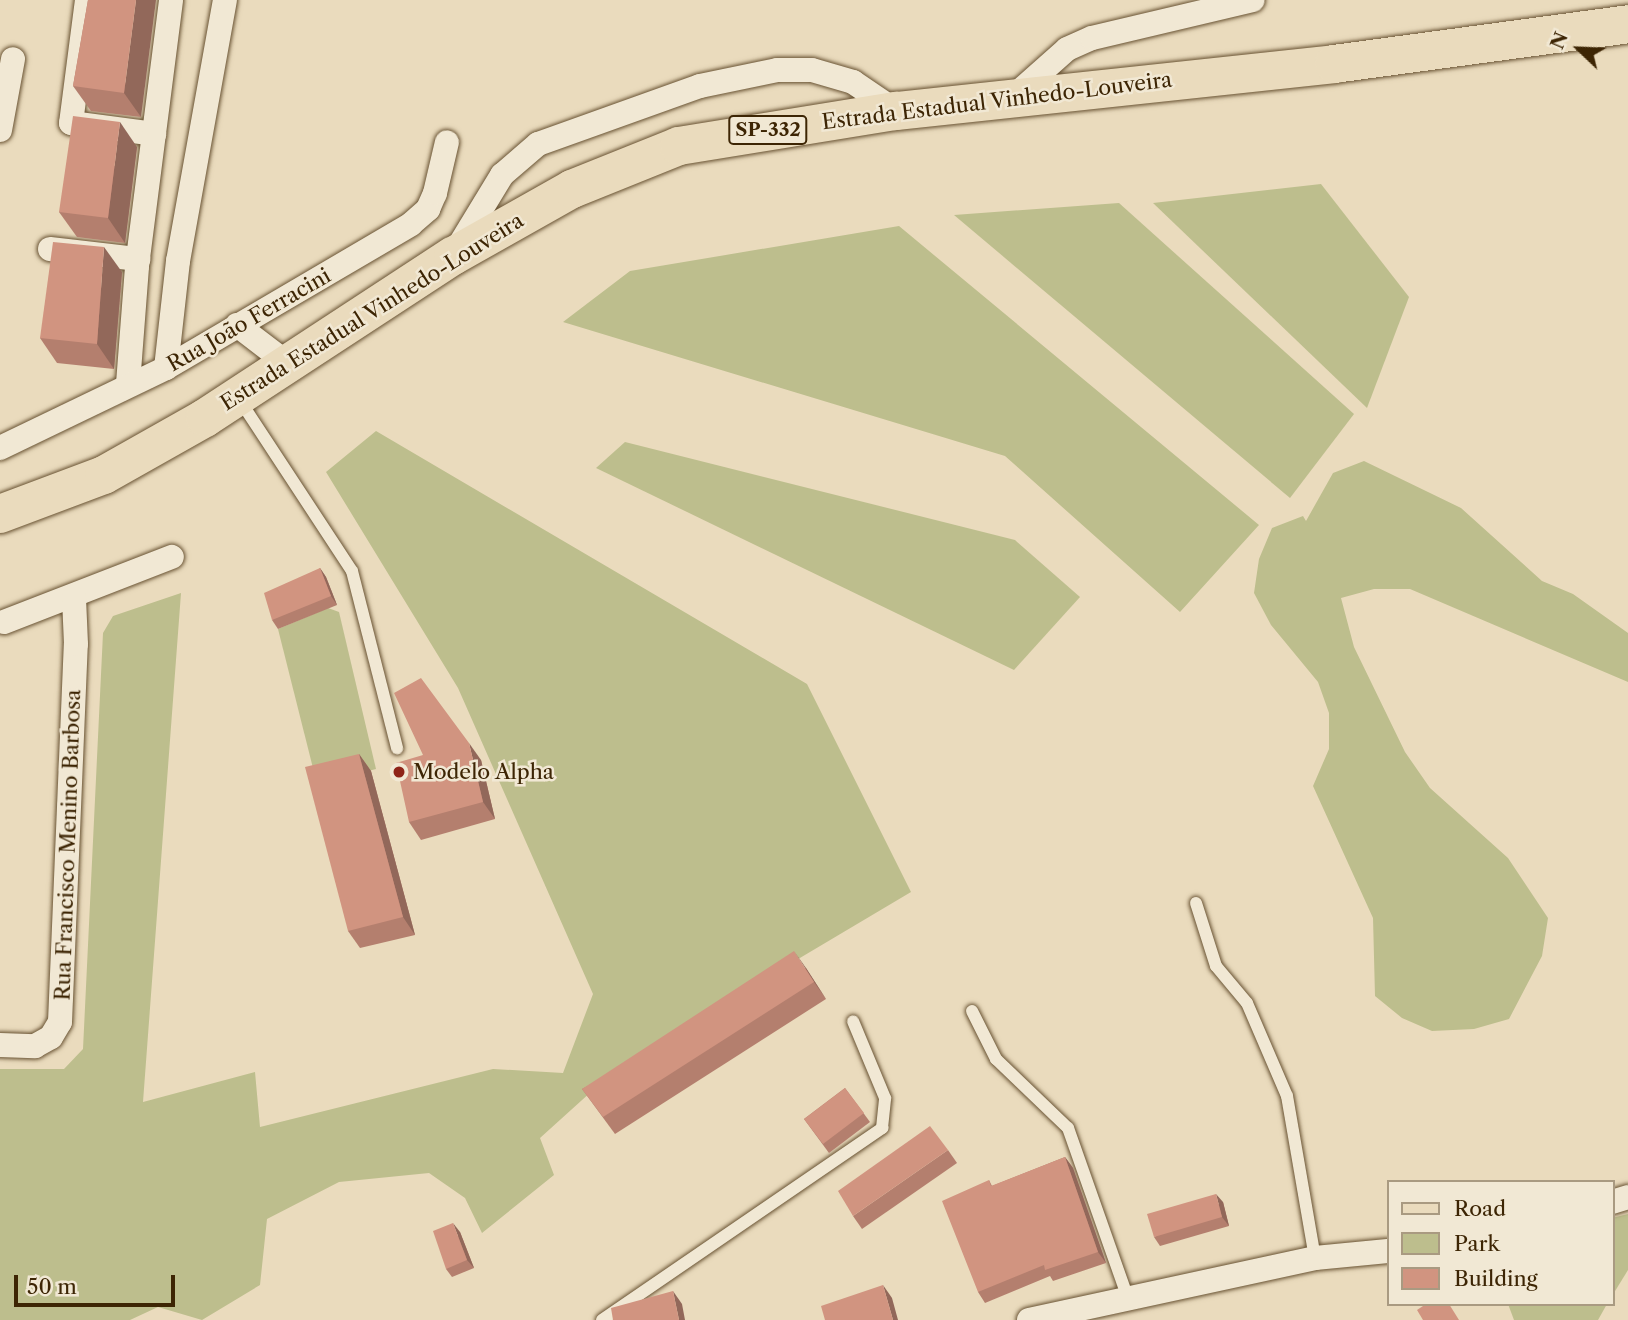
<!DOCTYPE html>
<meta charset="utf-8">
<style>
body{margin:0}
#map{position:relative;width:1628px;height:1320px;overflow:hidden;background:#eadbbd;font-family:"Libre Caslon Text",serif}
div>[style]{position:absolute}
.green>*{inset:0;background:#bdbe8d}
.roads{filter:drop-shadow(0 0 2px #685232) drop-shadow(0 0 2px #685232)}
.service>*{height:12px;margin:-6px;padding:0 6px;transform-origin:6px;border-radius:6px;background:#f1e8d4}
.minor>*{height:24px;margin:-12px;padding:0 12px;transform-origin:12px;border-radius:12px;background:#f1e8d4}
.primary>*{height:38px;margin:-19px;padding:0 19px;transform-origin:19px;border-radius:19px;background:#eadbbd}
.wall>*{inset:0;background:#b47f6e}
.shaded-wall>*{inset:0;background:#92685a}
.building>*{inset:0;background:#d19480}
.dots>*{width:19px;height:19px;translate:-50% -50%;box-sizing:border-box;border:4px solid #f1e8d4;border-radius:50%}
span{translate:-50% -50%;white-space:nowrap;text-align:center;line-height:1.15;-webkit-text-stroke:5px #f1e8d4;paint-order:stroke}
.shield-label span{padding:2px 5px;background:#f1e8d4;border:2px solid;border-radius:5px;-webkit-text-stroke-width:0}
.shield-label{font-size:19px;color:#3d2504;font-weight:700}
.street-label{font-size:21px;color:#3d2504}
.poi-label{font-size:21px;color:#3d2504}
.left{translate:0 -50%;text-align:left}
.legend{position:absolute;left:1387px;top:1180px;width:228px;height:126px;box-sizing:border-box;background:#f1e8d4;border:2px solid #a99a81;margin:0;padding:9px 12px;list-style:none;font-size:21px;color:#3d2504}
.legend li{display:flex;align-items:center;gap:14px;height:35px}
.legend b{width:35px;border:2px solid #a99a81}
.north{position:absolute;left:1544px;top:14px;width:70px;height:70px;-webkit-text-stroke:5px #f1e8d4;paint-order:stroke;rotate:293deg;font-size:19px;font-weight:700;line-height:28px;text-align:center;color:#3d2504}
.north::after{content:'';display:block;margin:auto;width:24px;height:32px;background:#3d2504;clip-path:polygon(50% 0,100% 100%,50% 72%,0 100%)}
.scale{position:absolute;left:14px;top:1275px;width:161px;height:32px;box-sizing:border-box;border:4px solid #3d2504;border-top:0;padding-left:9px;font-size:21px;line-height:24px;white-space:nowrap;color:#3d2504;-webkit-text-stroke:5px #f1e8d4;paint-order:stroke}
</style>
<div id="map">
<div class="green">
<div style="clip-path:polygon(1321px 184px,1409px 297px,1367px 408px,1153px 203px)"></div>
<div style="clip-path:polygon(1119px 203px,1354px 414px,1290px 498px,954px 215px)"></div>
<div style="clip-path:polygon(899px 226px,1259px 525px,1180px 612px,1005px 456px,563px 322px,630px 271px)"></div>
<div style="clip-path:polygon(376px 431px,807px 684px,911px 892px,623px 1063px,540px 1138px,554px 1175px,482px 1233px,465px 1198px,429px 1173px,339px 1182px,267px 1219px,260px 1285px,202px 1320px,158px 1307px,130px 1320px,0 1320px,0 1069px,64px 1069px,83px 1049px,103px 633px,113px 616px,181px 593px,143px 1102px,255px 1072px,260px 1127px,493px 1069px,563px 1073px,593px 994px,458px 688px,326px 472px)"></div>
<div style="clip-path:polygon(625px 442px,1015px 540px,1080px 597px,1014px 670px,596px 468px)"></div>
<div style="clip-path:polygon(1364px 461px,1461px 508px,1542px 581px,1573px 594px,1628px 633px,1628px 682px,1410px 589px,1374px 589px,1341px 598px,1354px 647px,1405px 752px,1430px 788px,1508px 858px,1548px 918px,1542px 956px,1509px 1019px,1474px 1029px,1432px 1031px,1402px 1018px,1375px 996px,1373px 918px,1313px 786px,1329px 749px,1329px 713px,1318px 682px,1271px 625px,1254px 593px,1259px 559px,1272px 528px,1303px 516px,1306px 521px,1333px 473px)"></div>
<div style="clip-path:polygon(328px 608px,339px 612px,376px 769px,317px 784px,278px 629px)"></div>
<div style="clip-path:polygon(1628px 1214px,1628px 1270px,1612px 1296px,1612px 1218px)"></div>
<div style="clip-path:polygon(1508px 1304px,1607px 1304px,1598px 1320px,1514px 1320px)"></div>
</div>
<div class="roads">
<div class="service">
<div style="left:239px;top:399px;width:206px;rotate:56.7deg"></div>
<div style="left:352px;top:571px;width:183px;rotate:75.7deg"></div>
<div style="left:1196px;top:903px;width:66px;rotate:72.4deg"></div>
<div style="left:1216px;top:966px;width:48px;rotate:50deg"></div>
<div style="left:1247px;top:1003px;width:101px;rotate:66.7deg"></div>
<div style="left:1287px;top:1096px;width:164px;rotate:80.2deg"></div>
<div style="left:972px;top:1011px;width:54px;rotate:63.4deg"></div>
<div style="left:996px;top:1059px;width:100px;rotate:43.8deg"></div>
<div style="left:1068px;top:1128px;width:178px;rotate:70.6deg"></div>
<div style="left:602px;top:1320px;width:340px;rotate:-34.4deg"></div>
<div style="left:882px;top:1128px;width:30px;rotate:-84deg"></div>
<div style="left:885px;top:1098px;width:83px;rotate:-112.6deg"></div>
</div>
<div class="minor">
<div style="left:87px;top:0;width:124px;rotate:97.4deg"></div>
<div style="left:71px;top:123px;width:84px;rotate:7.5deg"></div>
<div style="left:1013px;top:97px;width:72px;rotate:-41.6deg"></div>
<div style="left:1067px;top:49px;width:27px;rotate:-24deg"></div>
<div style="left:1092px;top:38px;width:165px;rotate:-13.3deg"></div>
<div style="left:0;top:130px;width:72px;rotate:-79.6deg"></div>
<div style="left:50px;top:249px;width:89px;rotate:6.5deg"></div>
<div style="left:457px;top:249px;width:87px;rotate:-58.7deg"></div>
<div style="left:502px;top:175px;width:48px;rotate:-40.7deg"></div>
<div style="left:538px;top:144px;width:172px;rotate:-19.7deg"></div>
<div style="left:700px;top:86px;width:79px;rotate:-11.7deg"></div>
<div style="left:777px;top:70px;width:35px"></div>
<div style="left:812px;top:70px;width:43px;rotate:16.3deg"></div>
<div style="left:853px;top:82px;width:52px;rotate:34deg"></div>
<div style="left:237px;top:325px;width:64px;rotate:37.4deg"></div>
<div style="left:166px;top:368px;width:108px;rotate:-83.6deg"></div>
<div style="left:178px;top:261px;width:265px;rotate:-79.8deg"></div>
<div style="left:128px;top:384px;width:118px;rotate:-85.6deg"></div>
<div style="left:137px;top:266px;width:268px;rotate:-82.7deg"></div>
<div style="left:0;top:448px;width:184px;rotate:-25.7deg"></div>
<div style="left:166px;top:368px;width:284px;rotate:-30.4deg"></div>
<div style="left:411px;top:224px;width:23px;rotate:-41deg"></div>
<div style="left:428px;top:209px;width:17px;rotate:-66deg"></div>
<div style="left:435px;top:193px;width:52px;rotate:-76.8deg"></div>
<div style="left:4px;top:622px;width:180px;rotate:-21.2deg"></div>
<div style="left:0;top:1045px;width:35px;rotate:2deg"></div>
<div style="left:35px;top:1046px;width:18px;rotate:-29deg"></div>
<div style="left:51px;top:1037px;width:17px;rotate:-59deg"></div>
<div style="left:60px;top:1022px;width:378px;rotate:-87.6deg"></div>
<div style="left:76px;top:644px;width:46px;rotate:-92.5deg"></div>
<div style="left:1612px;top:1202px;width:17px;rotate:-17deg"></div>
<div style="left:1029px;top:1320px;width:293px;rotate:-12.2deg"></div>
<div style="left:1315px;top:1258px;width:73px;rotate:-5.5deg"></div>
</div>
<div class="primary">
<div style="left:0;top:514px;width:111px;rotate:-20.6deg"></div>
<div style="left:104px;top:475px;width:116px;rotate:-29.4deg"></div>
<div style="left:205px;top:418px;width:296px;rotate:-33.2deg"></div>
<div style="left:453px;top:256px;width:137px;rotate:-29.4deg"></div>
<div style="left:572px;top:189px;width:115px;rotate:-21.9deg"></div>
<div style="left:679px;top:146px;width:220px;rotate:-9.2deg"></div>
<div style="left:896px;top:111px;width:441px;rotate:-6.1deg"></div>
<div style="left:1334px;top:64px;width:297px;rotate:-7.7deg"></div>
</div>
</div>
<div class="wall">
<div style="clip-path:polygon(88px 0,141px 117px,91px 111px,73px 86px)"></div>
<div style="clip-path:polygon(137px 147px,125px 243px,77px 237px,59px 212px)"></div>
<div style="clip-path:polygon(122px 272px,114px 369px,57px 363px,40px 338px)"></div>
<div style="clip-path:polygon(320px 568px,326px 577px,337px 605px,278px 629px,272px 620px)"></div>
<div style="clip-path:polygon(359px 754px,371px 771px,415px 935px,360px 948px,348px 931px)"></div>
<div style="clip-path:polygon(423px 755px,481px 760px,495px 819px,421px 840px,409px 822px)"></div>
<div style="clip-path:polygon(806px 968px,826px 999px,615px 1134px,582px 1089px)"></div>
<div style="clip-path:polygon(845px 1088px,870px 1122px,829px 1153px,804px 1119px)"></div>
<div style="clip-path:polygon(948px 1150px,957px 1163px,862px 1229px,853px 1216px)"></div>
<div style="clip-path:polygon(1065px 1157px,1073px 1168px,1106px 1263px,1053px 1281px,1050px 1276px,985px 1303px,978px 1292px,989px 1180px,992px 1186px)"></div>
<div style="clip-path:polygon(1223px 1202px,1229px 1226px,1160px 1246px,1154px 1237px)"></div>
<div style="clip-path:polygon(460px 1232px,474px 1268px,452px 1277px,446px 1269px)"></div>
</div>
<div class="shaded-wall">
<div style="clip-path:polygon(136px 0,156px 0,141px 117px,124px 93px)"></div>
<div style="clip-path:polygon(120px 122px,137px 147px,125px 243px,108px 218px)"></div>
<div style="clip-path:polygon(104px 247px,122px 272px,114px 369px,97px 344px)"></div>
<div style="clip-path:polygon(320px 568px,326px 577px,337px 605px,331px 596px)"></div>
<div style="clip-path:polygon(469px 743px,481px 760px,495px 819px,483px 802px)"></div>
<div style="clip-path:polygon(359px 754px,371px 771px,415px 935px,403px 917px)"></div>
<div style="clip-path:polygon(794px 951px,806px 968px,826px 999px,814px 982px)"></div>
<div style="clip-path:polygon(1065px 1157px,1073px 1168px,1106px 1263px,1098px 1252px)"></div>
<div style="clip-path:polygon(1216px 1194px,1223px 1202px,1229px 1226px,1222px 1217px)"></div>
<div style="clip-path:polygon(453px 1223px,460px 1232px,474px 1268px,467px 1260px)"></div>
<div style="clip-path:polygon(883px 1285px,892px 1298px,898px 1320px,893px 1320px)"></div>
<div style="clip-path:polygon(673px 1291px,682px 1304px,685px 1320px,679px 1320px)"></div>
</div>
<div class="building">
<div style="clip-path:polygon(88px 0,136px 0,124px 93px,73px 86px)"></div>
<div style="clip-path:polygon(73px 116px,120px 122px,108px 218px,59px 212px)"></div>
<div style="clip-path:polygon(53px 242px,104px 247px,97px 344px,40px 338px)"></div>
<div style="clip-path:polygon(320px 568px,331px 596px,272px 620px,264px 593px)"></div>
<div style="clip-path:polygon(421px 678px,469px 743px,483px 802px,409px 822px,396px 763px,423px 755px,394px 693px)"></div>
<div style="clip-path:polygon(359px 754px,403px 917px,348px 931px,305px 767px)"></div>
<div style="clip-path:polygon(794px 951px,814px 982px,603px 1117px,582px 1089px)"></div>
<div style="clip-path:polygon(845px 1088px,864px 1113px,823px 1144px,804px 1119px)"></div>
<div style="clip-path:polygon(930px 1126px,948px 1150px,853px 1216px,838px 1191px)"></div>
<div style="clip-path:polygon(1065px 1157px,1098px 1252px,1045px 1270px,1044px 1265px,978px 1292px,942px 1201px,989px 1180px,991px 1186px)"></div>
<div style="clip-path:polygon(1216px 1194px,1222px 1217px,1154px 1237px,1147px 1214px)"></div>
<div style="clip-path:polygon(453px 1223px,467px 1260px,446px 1269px,433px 1231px)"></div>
<div style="clip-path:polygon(883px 1285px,893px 1320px,825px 1320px,821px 1306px)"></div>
<div style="clip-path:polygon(673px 1291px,679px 1320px,613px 1320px,611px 1308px)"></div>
<div style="clip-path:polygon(1426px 1304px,1449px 1304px,1459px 1320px,1423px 1320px,1417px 1310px)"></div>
</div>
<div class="dots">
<div style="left:399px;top:772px;background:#8f2418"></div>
</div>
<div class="shield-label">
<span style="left:768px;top:130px">SP-332</span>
</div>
<div class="street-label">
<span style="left:997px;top:101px;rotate:-7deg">Estrada Estadual Vinhedo-Louveira</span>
<span style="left:372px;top:312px;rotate:-32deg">Estrada Estadual Vinhedo-Louveira</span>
<span style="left:249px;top:320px;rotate:-30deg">Rua João Ferracini</span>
<span style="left:68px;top:845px;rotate:-88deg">Rua Francisco Menino Barbosa</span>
</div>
<div class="poi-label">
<span class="left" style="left:413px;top:772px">Modelo Alpha</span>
</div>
<ul class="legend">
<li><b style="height:9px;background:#eadbbd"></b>Road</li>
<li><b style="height:19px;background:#bdbe8d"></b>Park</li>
<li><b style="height:19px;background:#d19480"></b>Building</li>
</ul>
<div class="north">N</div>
<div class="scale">50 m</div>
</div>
